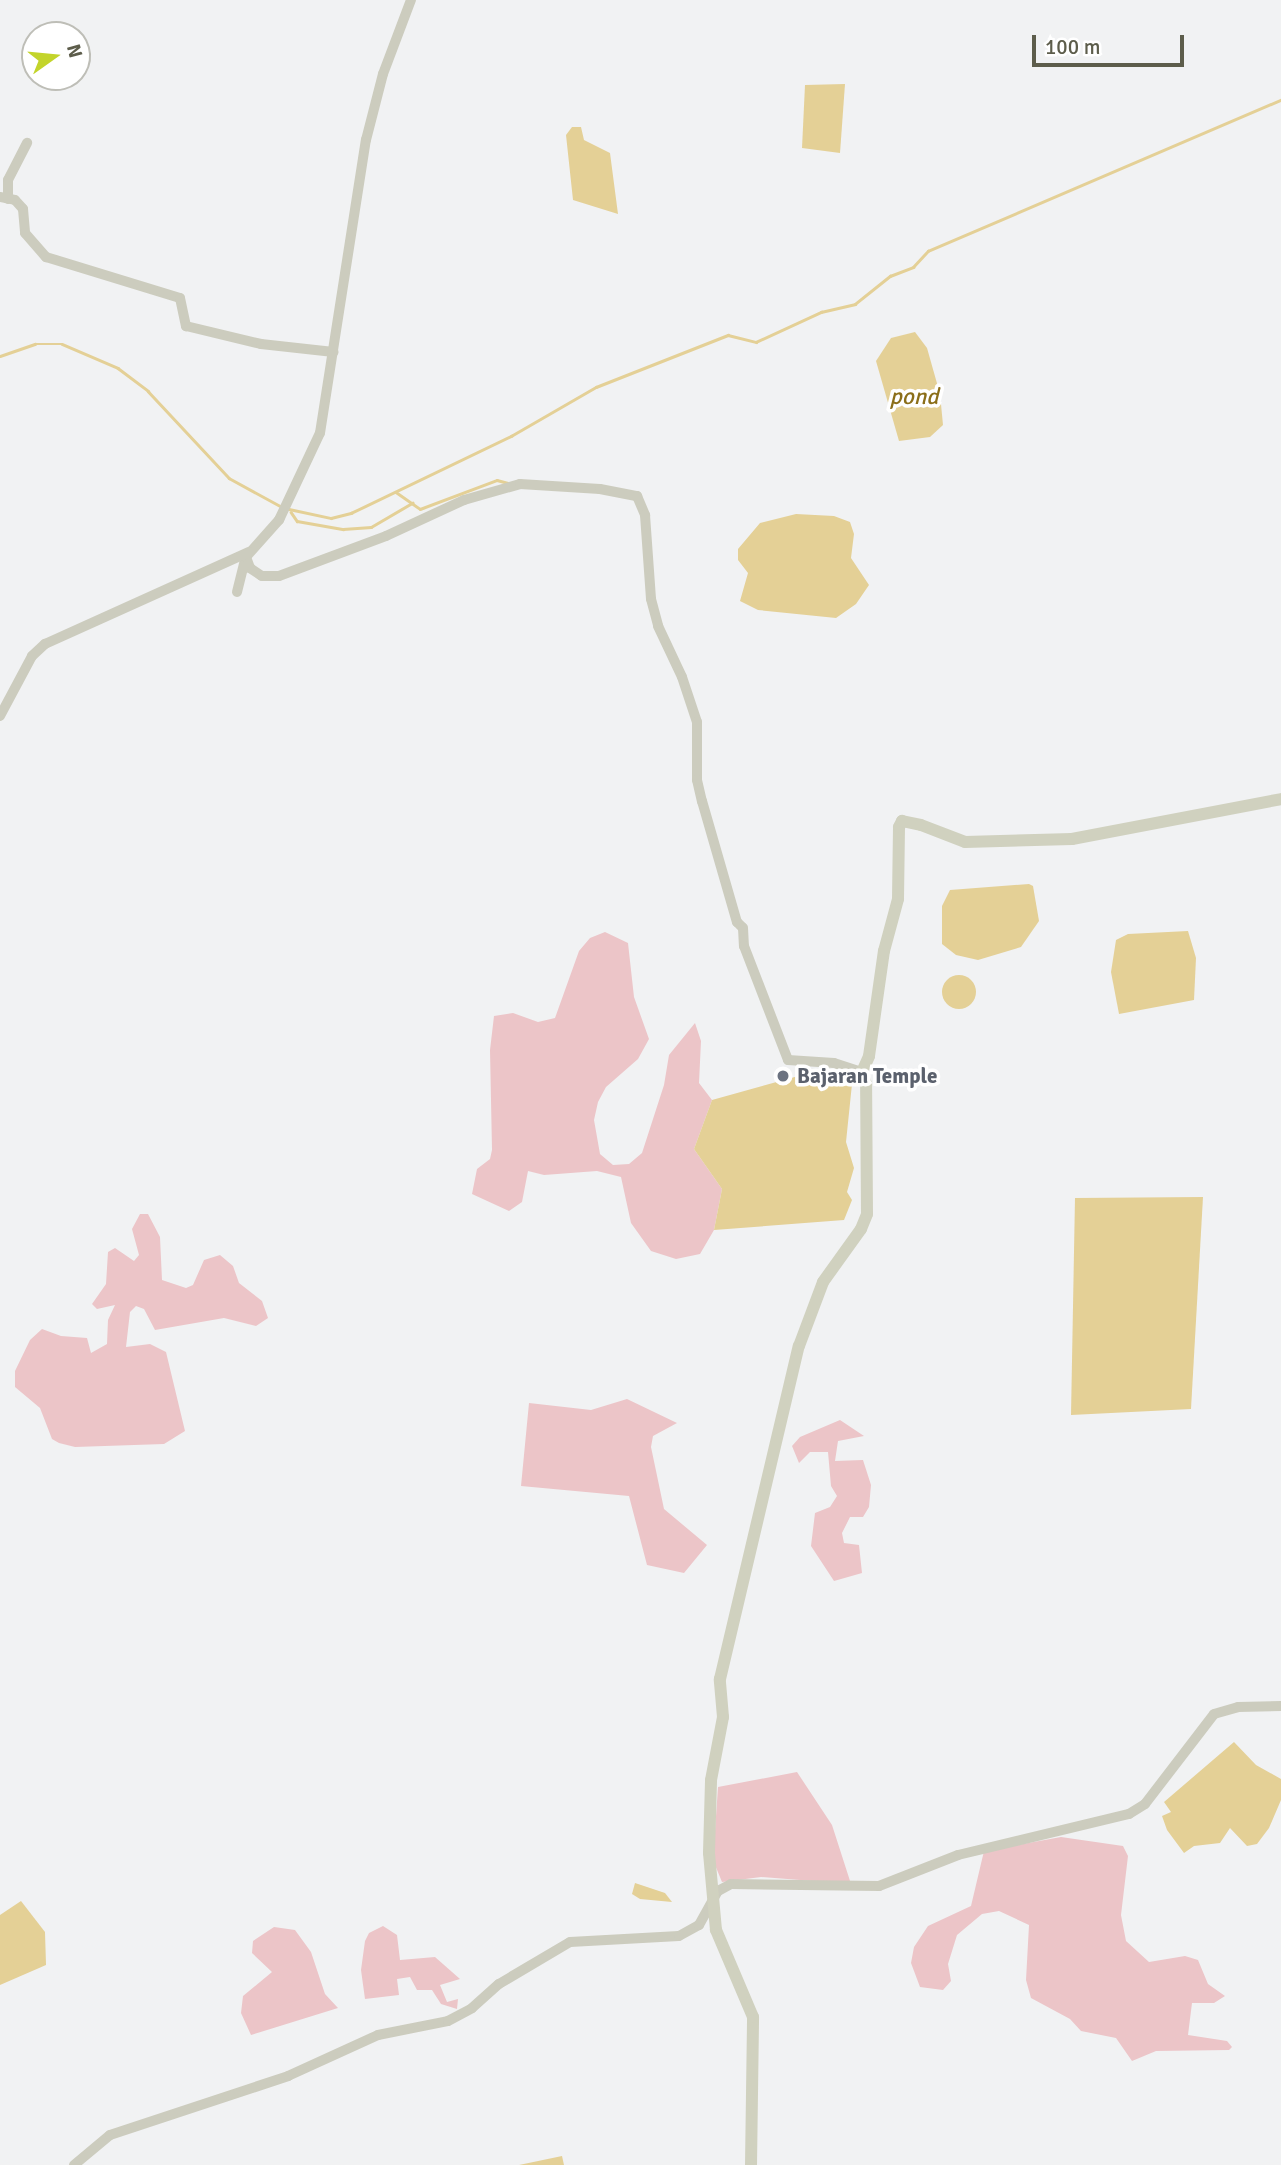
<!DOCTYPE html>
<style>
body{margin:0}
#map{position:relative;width:1281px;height:2165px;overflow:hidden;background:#f1f2f3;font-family:Signika,sans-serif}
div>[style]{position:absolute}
.green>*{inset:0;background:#ecc5c8}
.water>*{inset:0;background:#e4d096}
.round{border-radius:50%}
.stream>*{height:2.5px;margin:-1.25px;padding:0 1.25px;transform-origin:1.25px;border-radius:1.25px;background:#e4d096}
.street>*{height:10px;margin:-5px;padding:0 5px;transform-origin:5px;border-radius:5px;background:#ccccbe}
.secondary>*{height:12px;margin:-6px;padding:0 6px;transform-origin:6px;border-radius:6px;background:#d0d1bf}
.dots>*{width:19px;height:19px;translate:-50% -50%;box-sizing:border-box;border:4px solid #fff;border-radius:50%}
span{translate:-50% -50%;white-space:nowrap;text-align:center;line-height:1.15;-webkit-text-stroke:7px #fff;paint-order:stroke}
.worship-label{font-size:21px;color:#5b616d;font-weight:700}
.left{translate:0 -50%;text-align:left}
.water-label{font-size:23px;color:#8b6e19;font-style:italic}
.north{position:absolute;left:21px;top:21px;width:70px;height:70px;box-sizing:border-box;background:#fff;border:2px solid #bebeb7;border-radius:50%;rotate:75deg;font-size:19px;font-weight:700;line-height:28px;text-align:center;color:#5d5d4b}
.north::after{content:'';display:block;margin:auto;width:24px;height:32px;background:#c3d42b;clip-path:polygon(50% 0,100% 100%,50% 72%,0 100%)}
.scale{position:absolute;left:1032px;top:35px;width:152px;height:32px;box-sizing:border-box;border:4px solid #5d5d4b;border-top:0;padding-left:9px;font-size:21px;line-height:24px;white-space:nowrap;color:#5d5d4b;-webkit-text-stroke:5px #fff;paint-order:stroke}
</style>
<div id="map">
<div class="green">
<div style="clip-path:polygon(605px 932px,628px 943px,634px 997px,649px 1039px,638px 1059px,606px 1087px,598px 1102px,594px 1120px,600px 1154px,613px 1165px,629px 1164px,642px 1153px,664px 1085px,669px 1055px,695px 1023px,701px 1041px,699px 1083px,712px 1100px,694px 1149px,722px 1189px,714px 1230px,700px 1254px,676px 1259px,651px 1251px,631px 1223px,621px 1177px,597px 1171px,544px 1175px,528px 1171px,522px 1202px,509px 1211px,472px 1194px,477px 1169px,490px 1159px,492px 1150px,490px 1050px,494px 1016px,513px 1013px,538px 1022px,555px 1018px,579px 951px,590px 938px)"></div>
<div style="clip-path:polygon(140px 1214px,148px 1214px,160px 1237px,162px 1280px,186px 1288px,193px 1285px,204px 1260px,220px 1255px,233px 1266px,239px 1283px,262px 1301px,268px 1318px,256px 1326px,224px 1318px,155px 1330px,144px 1309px,136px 1306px,130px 1312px,126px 1347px,150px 1344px,166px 1352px,185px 1431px,164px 1444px,75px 1447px,59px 1443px,52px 1439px,40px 1408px,15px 1387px,15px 1371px,30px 1340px,42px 1329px,61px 1336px,87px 1338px,91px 1353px,107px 1344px,108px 1320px,115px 1305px,97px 1309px,92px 1304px,106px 1284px,108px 1252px,115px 1248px,134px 1261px,139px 1255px,132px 1229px)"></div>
<div style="clip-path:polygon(627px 1399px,677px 1423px,653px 1436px,651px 1447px,664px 1509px,707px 1545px,684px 1573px,647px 1565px,629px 1496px,521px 1486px,529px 1403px,591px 1410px)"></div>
<div style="clip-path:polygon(840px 1420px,864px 1436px,838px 1441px,835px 1461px,863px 1460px,871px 1485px,869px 1507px,863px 1517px,850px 1517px,842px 1533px,844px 1543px,859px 1545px,862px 1573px,834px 1581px,811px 1546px,815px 1513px,830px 1507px,837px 1496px,831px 1486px,828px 1452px,810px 1452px,799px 1463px,792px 1446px,800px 1437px)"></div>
<div style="clip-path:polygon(797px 1772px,832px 1825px,851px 1884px,761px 1877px,722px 1882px,713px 1860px,718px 1787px)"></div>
<div style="clip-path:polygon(1061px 1837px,1123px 1846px,1128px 1856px,1121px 1915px,1126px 1941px,1149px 1962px,1185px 1956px,1198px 1960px,1208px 1984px,1225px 1996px,1214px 2003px,1192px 2003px,1188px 2035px,1227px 2041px,1232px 2047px,1229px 2050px,1156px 2051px,1132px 2061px,1116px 2038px,1081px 2031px,1070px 2019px,1031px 1998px,1026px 1980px,1029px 1925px,999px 1911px,982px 1914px,957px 1935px,948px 1964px,951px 1981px,943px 1990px,920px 1987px,911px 1963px,914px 1947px,928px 1926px,971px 1906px,984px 1851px)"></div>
<div style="clip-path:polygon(383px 1926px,397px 1935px,400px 1960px,435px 1957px,460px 1979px,440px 1985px,447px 2002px,458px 1999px,457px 2009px,441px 2004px,432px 1990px,417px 1990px,410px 1977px,397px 1979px,399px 1995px,365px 1999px,361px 1970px,365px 1941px,369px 1933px)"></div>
<div style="clip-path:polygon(274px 1927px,295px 1930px,311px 1952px,325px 1994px,338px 2008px,251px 2035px,241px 2013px,243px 1996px,272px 1972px,252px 1953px,253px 1941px)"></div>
</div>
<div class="water">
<div style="clip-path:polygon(845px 84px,840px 153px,802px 148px,805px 85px)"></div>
<div style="clip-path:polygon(572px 127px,581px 127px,584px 140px,610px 153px,618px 214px,573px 200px,566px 135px)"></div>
<div style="clip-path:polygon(915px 332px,927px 348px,940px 394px,943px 425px,930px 437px,899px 441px,876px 361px,891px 338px)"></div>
<div style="clip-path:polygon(796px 514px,834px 516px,850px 522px,854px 534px,851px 558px,869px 585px,856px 604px,836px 618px,758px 610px,740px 601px,748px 573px,738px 560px,738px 549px,760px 523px)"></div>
<div style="clip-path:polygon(1029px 884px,1033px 886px,1039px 921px,1021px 947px,978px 960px,956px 955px,942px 944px,942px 906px,950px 890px)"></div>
<div style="clip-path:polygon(1188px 931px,1196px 958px,1194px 1000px,1119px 1014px,1111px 972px,1116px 940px,1128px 934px)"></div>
<div class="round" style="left:942px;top:975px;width:34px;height:34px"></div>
<div style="clip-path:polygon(820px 1070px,852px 1084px,846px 1142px,854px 1168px,847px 1192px,852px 1200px,844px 1220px,714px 1230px,722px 1189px,694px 1149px,712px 1100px)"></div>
<div style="clip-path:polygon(1203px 1197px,1191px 1409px,1071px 1415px,1075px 1198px)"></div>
<div style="clip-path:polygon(1234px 1742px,1256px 1765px,1281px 1779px,1281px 1800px,1269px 1828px,1257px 1844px,1247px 1846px,1230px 1828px,1220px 1843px,1194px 1846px,1184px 1853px,1167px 1830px,1162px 1816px,1171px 1812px,1164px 1802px)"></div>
<div style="clip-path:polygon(635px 1883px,665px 1893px,672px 1902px,640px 1899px,632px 1894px)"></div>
<div style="clip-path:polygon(21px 1901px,45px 1932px,46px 1965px,0 1985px,0 1915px)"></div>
<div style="clip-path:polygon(562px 2156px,564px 2165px,519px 2165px)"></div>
</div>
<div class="stream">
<div style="left:0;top:356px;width:37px;rotate:-19deg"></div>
<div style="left:35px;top:344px;width:27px"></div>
<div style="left:62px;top:344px;width:61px;rotate:23.2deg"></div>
<div style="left:118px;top:368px;width:38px;rotate:37deg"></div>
<div style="left:148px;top:391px;width:119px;rotate:47deg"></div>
<div style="left:229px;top:478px;width:60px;rotate:28.7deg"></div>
<div style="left:396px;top:492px;width:29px;rotate:35deg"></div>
<div style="left:420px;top:509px;width:82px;rotate:-20.6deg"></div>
<div style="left:497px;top:480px;width:11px;rotate:15deg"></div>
<div style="left:289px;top:509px;width:43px;rotate:12.1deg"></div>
<div style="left:331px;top:518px;width:21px;rotate:-14deg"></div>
<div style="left:351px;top:513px;width:178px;rotate:-25.7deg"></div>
<div style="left:511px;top:436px;width:98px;rotate:-30deg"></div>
<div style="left:596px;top:387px;width:142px;rotate:-21.5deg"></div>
<div style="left:728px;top:335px;width:29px;rotate:14deg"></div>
<div style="left:756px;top:342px;width:72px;rotate:-24.8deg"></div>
<div style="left:821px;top:312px;width:35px;rotate:-13deg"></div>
<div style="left:855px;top:304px;width:45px;rotate:-38.7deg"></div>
<div style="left:890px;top:276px;width:25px;rotate:-21deg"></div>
<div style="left:913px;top:267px;width:22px;rotate:-47deg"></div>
<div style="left:928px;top:251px;width:384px;rotate:-23.2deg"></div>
<div style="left:291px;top:512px;width:11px;rotate:56deg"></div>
<div style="left:297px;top:521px;width:47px;rotate:9.9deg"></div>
<div style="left:343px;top:529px;width:28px;rotate:-4deg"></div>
<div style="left:371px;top:527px;width:48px;rotate:-30.3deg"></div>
</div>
<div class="street">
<div style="left:0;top:197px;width:15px;rotate:11deg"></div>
<div style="left:15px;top:200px;width:12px;rotate:48deg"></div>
<div style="left:23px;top:209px;width:24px;rotate:85deg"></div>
<div style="left:25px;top:233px;width:32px;rotate:49deg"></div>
<div style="left:46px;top:257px;width:140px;rotate:17deg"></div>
<div style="left:180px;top:298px;width:29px;rotate:78deg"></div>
<div style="left:186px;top:326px;width:77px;rotate:13.5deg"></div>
<div style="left:261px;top:344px;width:73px;rotate:6.3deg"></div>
<div style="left:8px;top:199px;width:19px;rotate:-90deg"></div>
<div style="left:8px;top:180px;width:42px;rotate:-62.8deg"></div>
<div style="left:246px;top:557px;width:12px;rotate:70deg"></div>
<div style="left:250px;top:568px;width:14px;rotate:34deg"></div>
<div style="left:262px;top:576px;width:17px"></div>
<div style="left:279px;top:576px;width:114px;rotate:-20.5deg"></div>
<div style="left:386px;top:536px;width:86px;rotate:-24.8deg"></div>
<div style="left:464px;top:500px;width:58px;rotate:-15.9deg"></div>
<div style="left:520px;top:484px;width:80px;rotate:3.6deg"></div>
<div style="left:600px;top:489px;width:38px;rotate:11deg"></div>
<div style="left:637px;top:496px;width:21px;rotate:67deg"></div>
<div style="left:645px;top:515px;width:84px;rotate:85.9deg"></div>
<div style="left:651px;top:599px;width:28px;rotate:75deg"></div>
<div style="left:658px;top:626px;width:56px;rotate:64.8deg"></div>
<div style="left:682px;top:677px;width:47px;rotate:71.6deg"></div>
<div style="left:697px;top:722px;width:58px;rotate:90deg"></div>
<div style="left:697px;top:780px;width:22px;rotate:77deg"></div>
<div style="left:702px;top:801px;width:126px;rotate:73.9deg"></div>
<div style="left:737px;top:922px;width:8px;rotate:45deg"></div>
<div style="left:743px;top:928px;width:18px;rotate:87deg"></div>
<div style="left:744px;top:946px;width:122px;rotate:68.9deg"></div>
<div style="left:788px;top:1060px;width:46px;rotate:3.7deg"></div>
<div style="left:834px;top:1063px;width:29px;rotate:18deg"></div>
<div style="left:237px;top:592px;width:36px;rotate:-76deg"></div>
<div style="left:246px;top:557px;width:50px;rotate:-48.3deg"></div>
<div style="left:279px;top:520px;width:96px;rotate:-64.8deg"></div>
<div style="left:320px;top:433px;width:297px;rotate:-81.1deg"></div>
<div style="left:366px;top:140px;width:68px;rotate:-75.6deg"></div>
<div style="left:383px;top:74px;width:79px;rotate:-69.3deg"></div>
<div style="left:0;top:716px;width:68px;rotate:-61.9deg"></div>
<div style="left:32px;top:656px;width:18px;rotate:-43deg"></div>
<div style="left:45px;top:644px;width:224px;rotate:-24.3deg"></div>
<div style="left:74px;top:2165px;width:47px;rotate:-39.8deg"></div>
<div style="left:110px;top:2135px;width:188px;rotate:-18.3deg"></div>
<div style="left:288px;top:2076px;width:99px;rotate:-24.5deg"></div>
<div style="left:378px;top:2035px;width:71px;rotate:-11.3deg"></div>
<div style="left:448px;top:2021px;width:27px;rotate:-28deg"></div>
<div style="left:472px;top:2008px;width:36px;rotate:-42deg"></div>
<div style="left:499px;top:1984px;width:82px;rotate:-30.6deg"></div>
<div style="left:570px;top:1942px;width:109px;rotate:-3.2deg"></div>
<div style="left:679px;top:1936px;width:23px;rotate:-29deg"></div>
<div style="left:699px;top:1925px;width:39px;rotate:-61deg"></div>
<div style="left:718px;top:1891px;width:15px;rotate:-28deg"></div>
<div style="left:731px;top:1884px;width:148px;rotate:0.8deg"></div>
<div style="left:879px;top:1886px;width:85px;rotate:-21.4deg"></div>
<div style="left:958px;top:1855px;width:176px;rotate:-13.5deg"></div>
<div style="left:1129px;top:1814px;width:19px;rotate:-32deg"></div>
<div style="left:1145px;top:1804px;width:113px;rotate:-52.5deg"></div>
<div style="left:1214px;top:1714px;width:25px;rotate:-16deg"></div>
<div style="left:1238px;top:1707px;width:43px;rotate:-1.3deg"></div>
</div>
<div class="secondary">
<div style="left:751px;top:2165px;width:148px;rotate:-89.2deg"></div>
<div style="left:753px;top:2017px;width:95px;rotate:-113deg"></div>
<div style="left:716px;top:1930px;width:77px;rotate:-95.2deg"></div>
<div style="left:709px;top:1853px;width:73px;rotate:-88.4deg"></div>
<div style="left:711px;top:1780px;width:64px;rotate:-79.2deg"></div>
<div style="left:723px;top:1717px;width:38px;rotate:-95deg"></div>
<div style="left:720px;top:1679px;width:342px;rotate:-76.7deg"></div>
<div style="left:799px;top:1346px;width:68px;rotate:-69.4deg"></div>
<div style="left:823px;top:1282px;width:65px;rotate:-54.4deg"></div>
<div style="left:861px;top:1229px;width:16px;rotate:-68deg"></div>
<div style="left:867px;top:1214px;width:130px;rotate:-90.4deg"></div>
<div style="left:866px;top:1084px;width:13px;rotate:-108deg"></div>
<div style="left:862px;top:1072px;width:17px;rotate:-66deg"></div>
<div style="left:869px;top:1056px;width:106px;rotate:-81.9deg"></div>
<div style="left:884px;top:951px;width:54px;rotate:-74.9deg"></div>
<div style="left:898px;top:899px;width:72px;rotate:-89.2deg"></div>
<div style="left:899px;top:827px;width:7px;rotate:-63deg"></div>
<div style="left:902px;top:821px;width:19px;rotate:12deg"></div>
<div style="left:921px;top:825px;width:47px;rotate:21.1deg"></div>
<div style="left:965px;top:842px;width:107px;rotate:-1.6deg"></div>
<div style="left:1072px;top:839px;width:213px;rotate:-10.8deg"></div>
</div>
<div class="dots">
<div style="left:783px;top:1076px;background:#6b7280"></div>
</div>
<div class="worship-label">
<span class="left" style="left:797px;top:1076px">Bajaran Temple</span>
</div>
<div class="water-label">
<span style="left:914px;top:397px">pond</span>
</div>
<div class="north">N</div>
<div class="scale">100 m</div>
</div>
